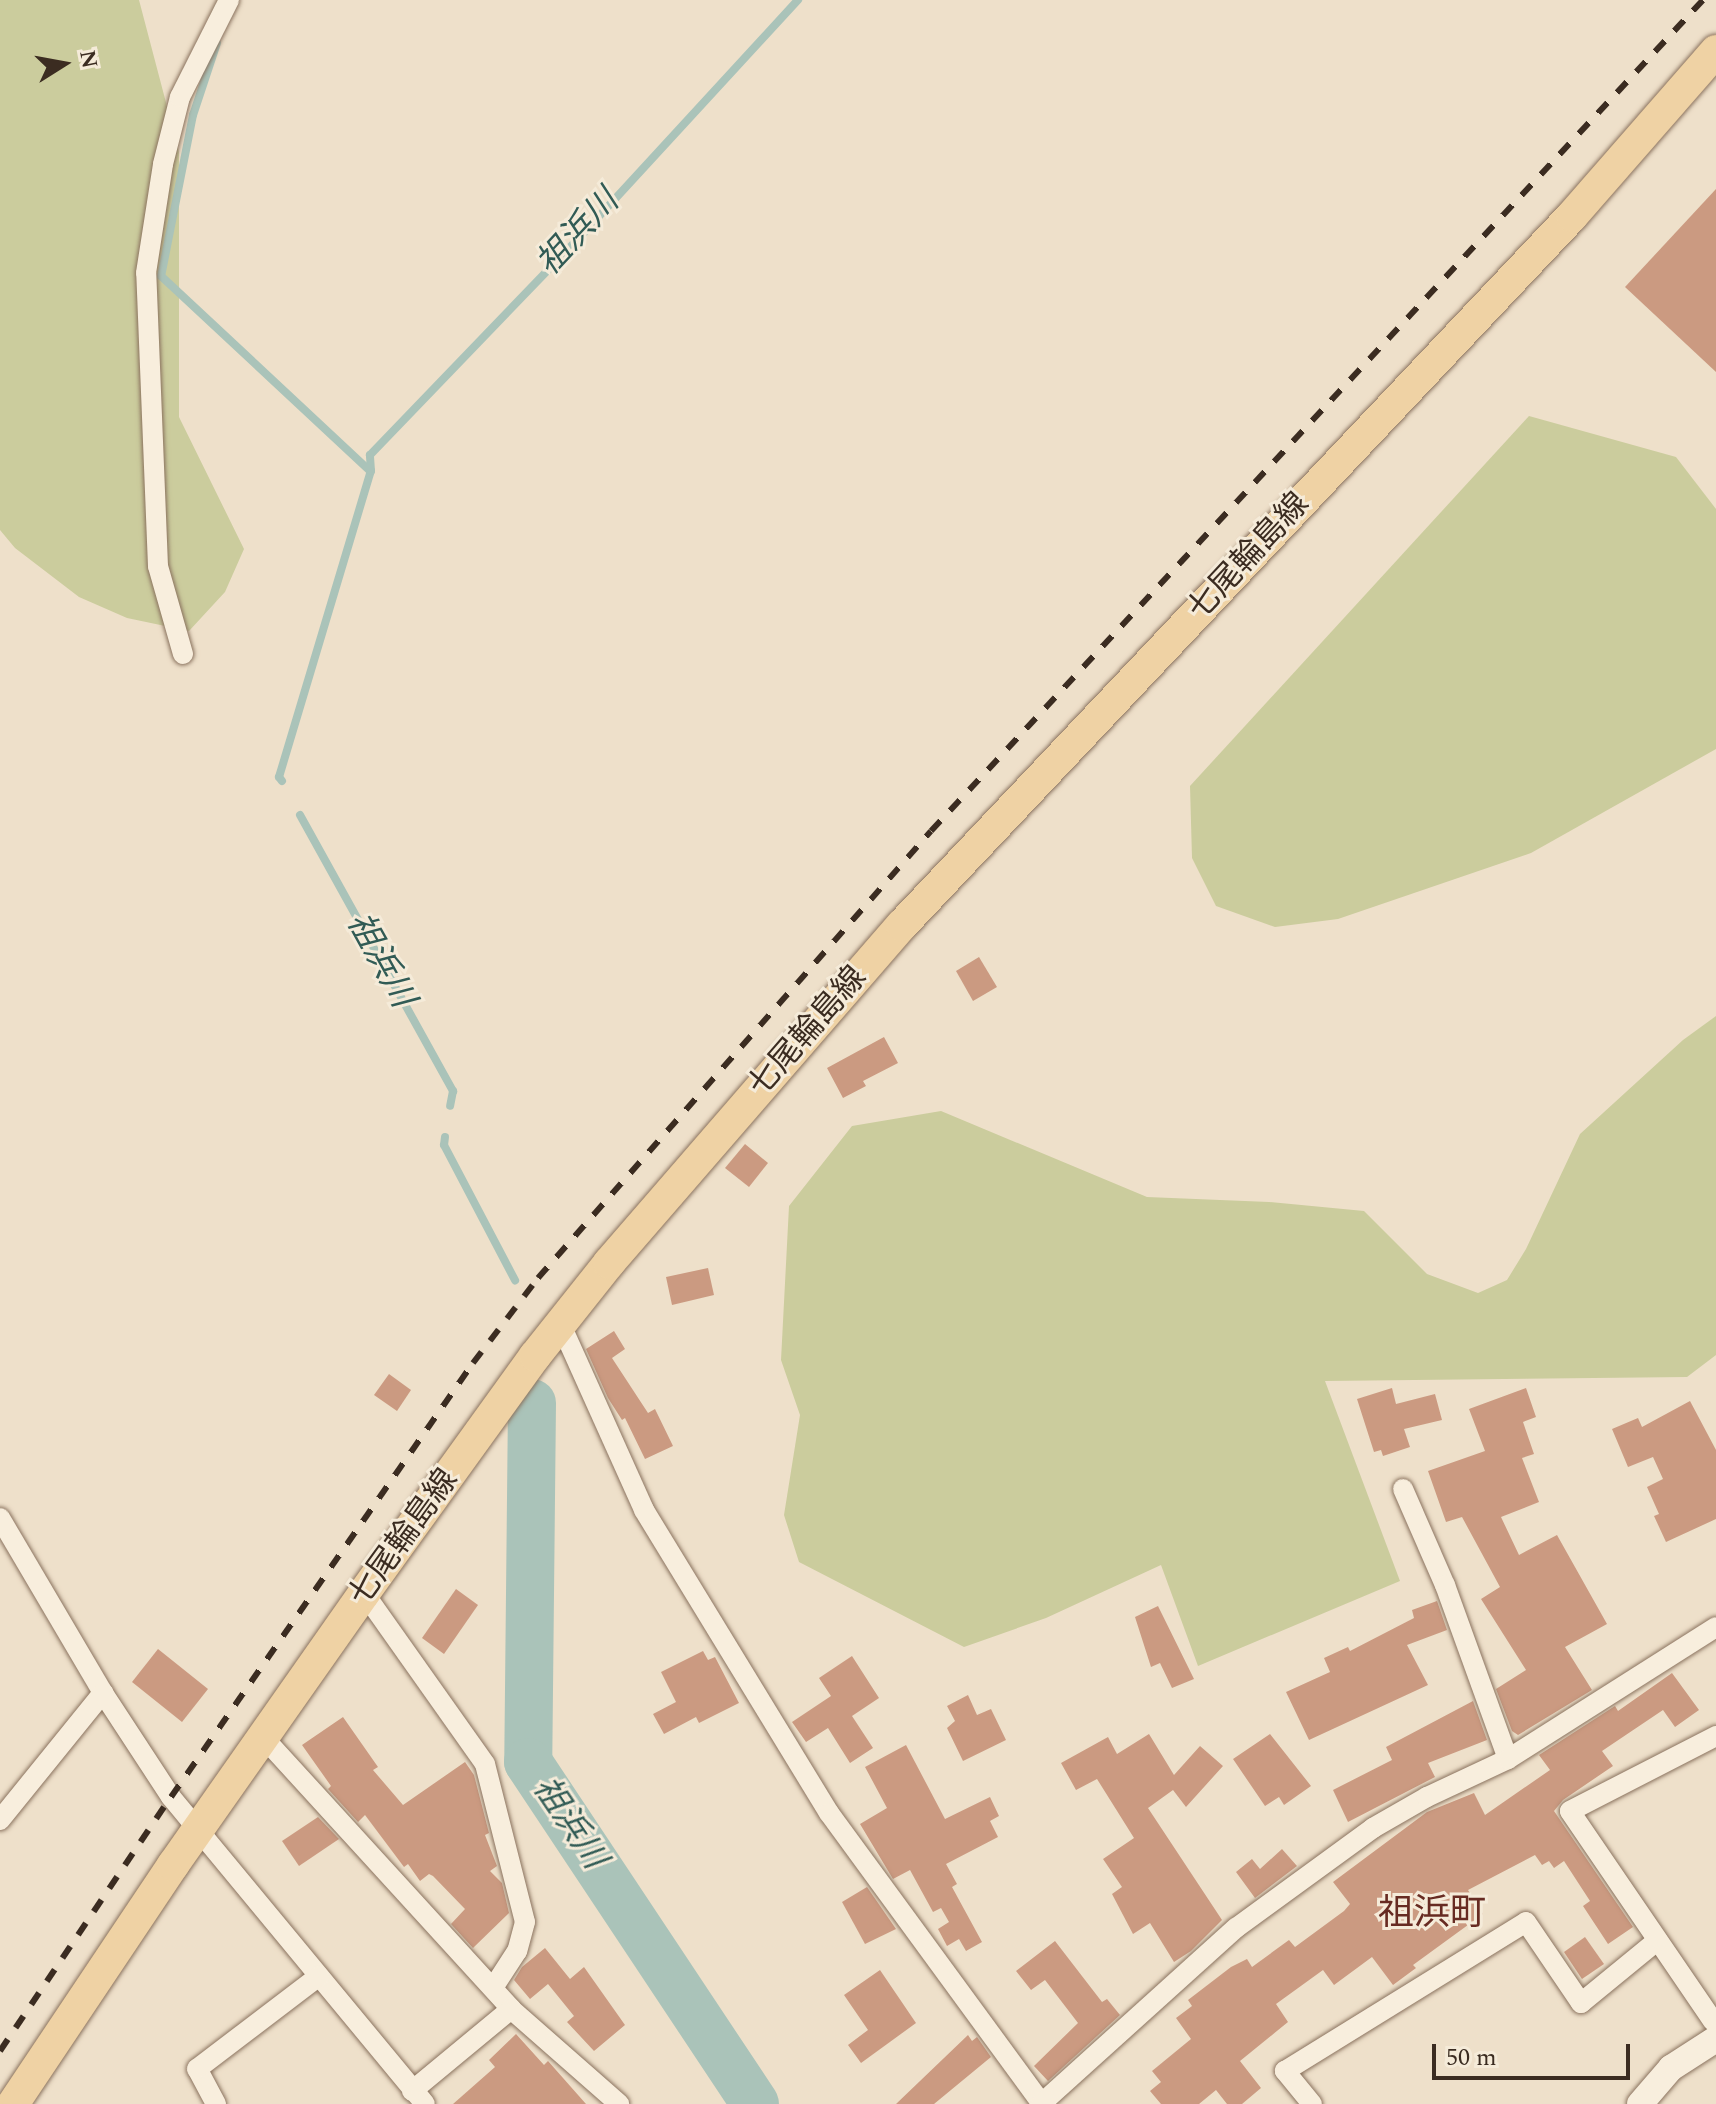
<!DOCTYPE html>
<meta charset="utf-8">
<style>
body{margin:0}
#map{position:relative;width:1716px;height:2104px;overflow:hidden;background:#eee0ca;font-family:Spectral,"Noto Sans JP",serif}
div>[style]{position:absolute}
.green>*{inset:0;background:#cbcc9d}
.stream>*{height:8px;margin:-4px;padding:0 4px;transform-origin:4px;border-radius:4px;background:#aac3b9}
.river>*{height:48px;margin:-24px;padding:0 24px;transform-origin:24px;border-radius:24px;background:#aac3b9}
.building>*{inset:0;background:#cb9a81}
.roads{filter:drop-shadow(0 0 2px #8a725e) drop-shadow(0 0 2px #8a725e)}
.minor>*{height:20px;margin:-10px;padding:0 10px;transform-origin:10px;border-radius:10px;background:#f8eedd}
.tertiary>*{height:26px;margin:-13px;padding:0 13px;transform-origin:13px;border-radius:13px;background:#f8eedd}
.primary>*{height:32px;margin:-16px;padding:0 16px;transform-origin:16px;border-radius:16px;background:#efd2a4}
.rail>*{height:6px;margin-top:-3px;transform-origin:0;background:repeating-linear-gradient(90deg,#3b2c21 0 14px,transparent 0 28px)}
span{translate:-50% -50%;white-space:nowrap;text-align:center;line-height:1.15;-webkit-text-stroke:6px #f5ebd9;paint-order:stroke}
.street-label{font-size:32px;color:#3b2c21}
.water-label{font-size:34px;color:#315b55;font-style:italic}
.quarter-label{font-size:36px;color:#672b22}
.north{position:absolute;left:24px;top:24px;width:80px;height:80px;-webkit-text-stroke:6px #f5ebd9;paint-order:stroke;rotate:79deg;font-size:22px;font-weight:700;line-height:32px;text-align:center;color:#3b2c21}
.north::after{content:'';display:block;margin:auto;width:28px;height:36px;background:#3b2c21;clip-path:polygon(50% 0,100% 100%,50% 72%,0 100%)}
.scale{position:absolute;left:1432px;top:2044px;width:198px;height:36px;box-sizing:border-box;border:4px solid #3b2c21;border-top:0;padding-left:10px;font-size:24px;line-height:28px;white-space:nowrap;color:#3b2c21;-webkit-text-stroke:6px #f5ebd9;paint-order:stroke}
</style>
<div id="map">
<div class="green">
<div style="clip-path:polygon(0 0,139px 0,179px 152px,179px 417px,244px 549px,225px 592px,189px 631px,127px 618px,79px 597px,15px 548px,0 530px)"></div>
<div style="clip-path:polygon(1529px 416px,1676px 457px,1716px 509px,1716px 749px,1531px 853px,1338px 919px,1275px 927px,1216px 906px,1192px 858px,1190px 786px)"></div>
<div style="clip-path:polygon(1716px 1016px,1716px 1355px,1687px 1377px,1325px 1381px,1400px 1581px,1198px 1666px,1161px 1565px,1046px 1618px,964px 1647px,799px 1562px,784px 1515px,800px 1415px,781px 1360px,789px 1206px,852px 1126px,941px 1111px,1147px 1197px,1269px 1202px,1364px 1211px,1427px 1274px,1478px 1293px,1507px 1280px,1526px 1249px,1580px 1134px,1683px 1040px)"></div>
</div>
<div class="stream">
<div style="left:217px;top:43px;width:76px;rotate:108.4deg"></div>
<div style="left:193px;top:115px;width:164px;rotate:101.2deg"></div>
<div style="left:161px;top:276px;width:286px;rotate:43deg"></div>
<div style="left:282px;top:781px;width:5px;rotate:-127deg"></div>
<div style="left:279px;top:777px;width:320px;rotate:-73.3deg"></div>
<div style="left:371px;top:471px;width:16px;rotate:-94deg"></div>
<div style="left:370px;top:455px;width:319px;rotate:-46.1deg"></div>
<div style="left:591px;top:225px;width:306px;rotate:-47.4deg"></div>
<div style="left:300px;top:815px;width:316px;rotate:61deg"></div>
<div style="left:453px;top:1091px;width:15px;rotate:101deg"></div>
<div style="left:445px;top:1137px;width:8px;rotate:97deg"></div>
<div style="left:444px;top:1145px;width:153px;rotate:62.3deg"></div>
</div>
<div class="river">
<div style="left:532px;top:1403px;width:359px;rotate:90.6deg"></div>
<div style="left:528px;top:1762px;width:410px;rotate:56.4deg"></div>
</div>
<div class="building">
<div style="clip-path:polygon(1716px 189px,1716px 372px,1625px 287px)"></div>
<div style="clip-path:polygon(979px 957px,997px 987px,973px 1001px,956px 971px)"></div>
<div style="clip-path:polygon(884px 1037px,898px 1063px,863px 1081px,866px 1086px,843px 1098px,827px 1068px)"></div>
<div style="clip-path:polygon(745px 1144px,768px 1163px,749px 1187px,725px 1168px)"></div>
<div style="clip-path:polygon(708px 1268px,714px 1295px,672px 1305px,666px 1277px)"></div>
<div style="clip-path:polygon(614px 1331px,625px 1349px,612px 1358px,648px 1413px,655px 1409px,673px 1446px,645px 1459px,625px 1418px,622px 1420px,608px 1398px,586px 1349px)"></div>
<div style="clip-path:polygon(389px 1374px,411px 1390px,397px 1411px,374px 1395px)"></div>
<div style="clip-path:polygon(1392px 1388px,1396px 1404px,1435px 1394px,1442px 1420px,1404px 1429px,1410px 1447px,1383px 1456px,1381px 1450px,1374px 1452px,1357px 1399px)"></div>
<div style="clip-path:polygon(1526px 1388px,1536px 1417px,1523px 1422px,1534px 1454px,1522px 1458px,1539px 1502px,1501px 1517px,1519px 1555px,1557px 1535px,1607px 1624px,1565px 1647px,1592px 1690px,1518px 1735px,1512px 1731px,1496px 1689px,1526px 1670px,1481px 1599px,1500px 1587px,1462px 1517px,1446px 1522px,1428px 1471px,1485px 1451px,1469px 1409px)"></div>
<div style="clip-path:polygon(1690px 1401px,1716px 1450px,1716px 1519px,1666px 1542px,1654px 1516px,1659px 1514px,1647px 1487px,1663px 1479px,1653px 1457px,1628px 1467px,1612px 1429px,1638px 1418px,1642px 1427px)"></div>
<div style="clip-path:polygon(456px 1589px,478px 1605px,444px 1654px,422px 1638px)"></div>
<div style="clip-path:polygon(1437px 1601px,1447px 1630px,1407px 1645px,1428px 1685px,1309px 1740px,1286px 1692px,1330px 1672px,1324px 1658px,1348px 1647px,1350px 1651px,1414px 1618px,1412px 1610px)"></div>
<div style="clip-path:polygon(1158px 1606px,1194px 1679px,1172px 1688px,1160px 1663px,1151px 1667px,1135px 1617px)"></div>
<div style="clip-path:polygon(158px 1649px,208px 1689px,182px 1722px,132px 1682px)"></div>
<div style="clip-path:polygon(703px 1651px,708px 1660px,715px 1657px,739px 1703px,699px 1723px,696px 1717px,664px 1734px,653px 1714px,676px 1702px,661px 1672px)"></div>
<div style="clip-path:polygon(852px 1656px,879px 1698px,852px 1716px,873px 1748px,850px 1763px,828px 1728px,806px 1742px,792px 1722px,831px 1696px,819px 1678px)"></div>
<div style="clip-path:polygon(1672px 1673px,1699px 1710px,1675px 1727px,1663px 1710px,1602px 1751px,1613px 1766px,1563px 1800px,1554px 1811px,1633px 1927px,1608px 1944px,1583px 1906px,1590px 1901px,1564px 1861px,1554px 1868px,1549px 1861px,1542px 1865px,1535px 1855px,1468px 1890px,1483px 1914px,1413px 1965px,1416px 1968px,1393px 1985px,1372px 1957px,1334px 1985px,1323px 1970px,1276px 2004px,1288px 2022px,1240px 2061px,1261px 2088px,1242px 2104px,1227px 2104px,1216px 2090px,1199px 2104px,1161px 2104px,1150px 2091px,1161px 2082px,1152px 2071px,1191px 2039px,1176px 2018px,1192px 2006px,1188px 2000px,1231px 1967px,1247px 1959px,1252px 1967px,1289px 1940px,1295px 1947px,1344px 1911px,1350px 1904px,1333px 1882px,1427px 1812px,1474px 1793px,1485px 1815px,1550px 1770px,1539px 1755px,1615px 1706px,1618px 1711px)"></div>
<div style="clip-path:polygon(968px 1695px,977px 1715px,991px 1709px,1006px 1740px,963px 1761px,947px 1728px,955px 1721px,947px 1706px)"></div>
<div style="clip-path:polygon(1473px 1701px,1487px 1740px,1428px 1763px,1435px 1777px,1348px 1822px,1333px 1790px,1392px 1760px,1386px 1747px)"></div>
<div style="clip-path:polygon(343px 1717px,378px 1767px,373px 1770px,403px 1805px,465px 1762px,474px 1775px,489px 1833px,485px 1835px,497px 1866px,490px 1871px,502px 1883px,509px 1913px,473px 1948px,451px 1924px,465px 1909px,433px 1876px,429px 1874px,420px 1881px,408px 1864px,404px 1867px,365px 1815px,358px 1822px,328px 1789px,331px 1786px,302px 1745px)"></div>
<div style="clip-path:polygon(1149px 1734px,1174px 1775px,1200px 1746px,1223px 1766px,1186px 1807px,1173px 1790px,1148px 1808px,1222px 1920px,1191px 1951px,1174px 1962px,1150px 1923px,1133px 1934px,1112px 1894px,1122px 1887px,1103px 1859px,1134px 1838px,1097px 1779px,1076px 1790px,1061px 1763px,1108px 1737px,1117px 1754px)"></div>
<div style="clip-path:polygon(1270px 1734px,1311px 1786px,1284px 1805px,1279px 1797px,1265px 1806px,1233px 1759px)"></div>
<div style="clip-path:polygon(906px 1745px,945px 1819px,990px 1797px,999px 1816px,990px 1821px,998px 1837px,946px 1864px,957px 1884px,952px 1887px,982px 1942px,966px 1951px,959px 1939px,947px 1946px,938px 1929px,949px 1922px,941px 1908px,933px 1912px,910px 1870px,893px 1879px,860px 1824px,887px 1808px,865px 1767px)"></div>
<div style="clip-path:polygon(318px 1817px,339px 1839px,299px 1866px,282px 1841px)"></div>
<div style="clip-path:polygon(1282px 1849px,1297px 1866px,1255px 1898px,1236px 1872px,1252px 1859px,1260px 1869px)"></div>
<div style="clip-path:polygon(867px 1887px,896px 1929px,865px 1944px,842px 1902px)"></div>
<div style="clip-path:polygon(1585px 1937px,1604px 1964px,1582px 1979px,1564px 1952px)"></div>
<div style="clip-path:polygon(1055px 1941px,1102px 2002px,1107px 1999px,1120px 2015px,1048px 2081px,1034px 2066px,1078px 2023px,1045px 1980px,1031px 1990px,1016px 1971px)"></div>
<div style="clip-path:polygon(545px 1948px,570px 1979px,584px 1967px,625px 2025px,594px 2051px,567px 2022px,574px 2016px,548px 1984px,530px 1999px,514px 1980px,522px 1967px)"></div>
<div style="clip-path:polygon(880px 1970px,916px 2023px,861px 2063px,848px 2045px,868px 2030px,844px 1995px)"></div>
<div style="clip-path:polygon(516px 2034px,544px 2065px,548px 2061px,586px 2104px,453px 2104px,495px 2067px,489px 2060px)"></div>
<div style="clip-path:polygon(968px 2035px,972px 2041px,977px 2037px,991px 2057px,934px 2104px,896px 2104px)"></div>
</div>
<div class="roads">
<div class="minor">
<div style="left:183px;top:654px;width:91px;rotate:-105.9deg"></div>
<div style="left:158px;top:566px;width:293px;rotate:-92.3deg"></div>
<div style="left:146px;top:273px;width:110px;rotate:-81.1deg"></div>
<div style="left:163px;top:164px;width:69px;rotate:-75.8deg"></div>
<div style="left:180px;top:97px;width:109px;rotate:-63.2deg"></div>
<div style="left:561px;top:1325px;width:203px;rotate:65.8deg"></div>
<div style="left:644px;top:1510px;width:355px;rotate:58.6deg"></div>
<div style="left:829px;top:1813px;width:359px;rotate:53.8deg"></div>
<div style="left:1403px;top:1489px;width:105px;rotate:66.4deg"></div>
<div style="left:1445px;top:1585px;width:185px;rotate:70.1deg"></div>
<div style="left:0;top:1518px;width:203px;rotate:59.5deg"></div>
<div style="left:103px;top:1693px;width:124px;rotate:56.8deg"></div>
<div style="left:171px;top:1797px;width:398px;rotate:50.4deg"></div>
<div style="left:364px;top:1593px;width:209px;rotate:54.7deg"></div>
<div style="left:485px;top:1764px;width:163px;rotate:75.8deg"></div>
<div style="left:525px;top:1922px;width:30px;rotate:105deg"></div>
<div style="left:517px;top:1951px;width:44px;rotate:123deg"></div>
<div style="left:263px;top:1737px;width:368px;rotate:47.6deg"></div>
<div style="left:511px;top:2009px;width:144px;rotate:41.3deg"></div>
<div style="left:0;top:1820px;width:164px;rotate:-51deg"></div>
<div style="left:1713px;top:2021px;width:254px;rotate:-124.3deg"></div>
<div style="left:1570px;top:1811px;width:164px;rotate:-27.2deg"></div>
<div style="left:412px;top:2091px;width:129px;rotate:-39.6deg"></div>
<div style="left:216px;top:2104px;width:40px;rotate:-118deg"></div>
<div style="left:197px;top:2069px;width:153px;rotate:-37.3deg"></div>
<div style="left:1041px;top:2104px;width:263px;rotate:-42.1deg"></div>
<div style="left:1236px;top:1928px;width:170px;rotate:-36.1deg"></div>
<div style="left:1373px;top:1828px;width:62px;rotate:-29.9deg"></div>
<div style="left:1427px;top:1797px;width:89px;rotate:-25.1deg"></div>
<div style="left:1508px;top:1759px;width:246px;rotate:-32.4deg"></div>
<div style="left:1312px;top:2104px;width:43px;rotate:-129.3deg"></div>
<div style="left:1285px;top:2071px;width:283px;rotate:-31.7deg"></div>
<div style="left:1526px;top:1922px;width:98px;rotate:55.8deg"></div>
<div style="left:1581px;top:2003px;width:99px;rotate:-39.3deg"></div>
</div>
<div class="tertiary">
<div style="left:1640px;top:2104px;width:48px;rotate:-49.3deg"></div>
<div style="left:1671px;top:2068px;width:54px;rotate:-32.8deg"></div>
</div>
<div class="primary">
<div style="left:13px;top:2104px;width:288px;rotate:-56.2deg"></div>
<div style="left:173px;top:1865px;width:332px;rotate:-54.9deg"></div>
<div style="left:364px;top:1593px;width:292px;rotate:-54.2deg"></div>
<div style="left:535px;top:1356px;width:119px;rotate:-51.5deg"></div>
<div style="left:609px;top:1263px;width:447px;rotate:-49.1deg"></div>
<div style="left:902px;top:925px;width:975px;rotate:-46.62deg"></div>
<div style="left:1572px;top:216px;width:219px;rotate:-48.9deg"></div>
</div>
</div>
<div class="rail">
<div style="left:0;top:2051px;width:306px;rotate:-56.1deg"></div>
<div style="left:171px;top:1797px;width:529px;rotate:-55.17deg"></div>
<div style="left:473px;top:1363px;width:107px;rotate:-52.6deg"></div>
<div style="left:538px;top:1278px;width:595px;rotate:-48.68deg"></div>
<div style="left:931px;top:831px;width:1134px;rotate:-47.11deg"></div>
</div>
<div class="street-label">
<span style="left:1249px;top:557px;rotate:-47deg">七尾輪島線</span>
<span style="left:808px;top:1032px;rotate:-49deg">七尾輪島線</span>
<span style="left:404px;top:1538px;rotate:-54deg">七尾輪島線</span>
</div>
<div class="water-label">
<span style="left:578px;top:233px;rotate:-47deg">祖浜川</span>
<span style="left:380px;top:960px;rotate:61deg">祖浜川</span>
<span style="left:569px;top:1823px;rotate:56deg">祖浜川</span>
</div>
<div class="quarter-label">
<span style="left:1432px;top:1914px">祖浜町</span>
</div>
<div class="north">N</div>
<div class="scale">50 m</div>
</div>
